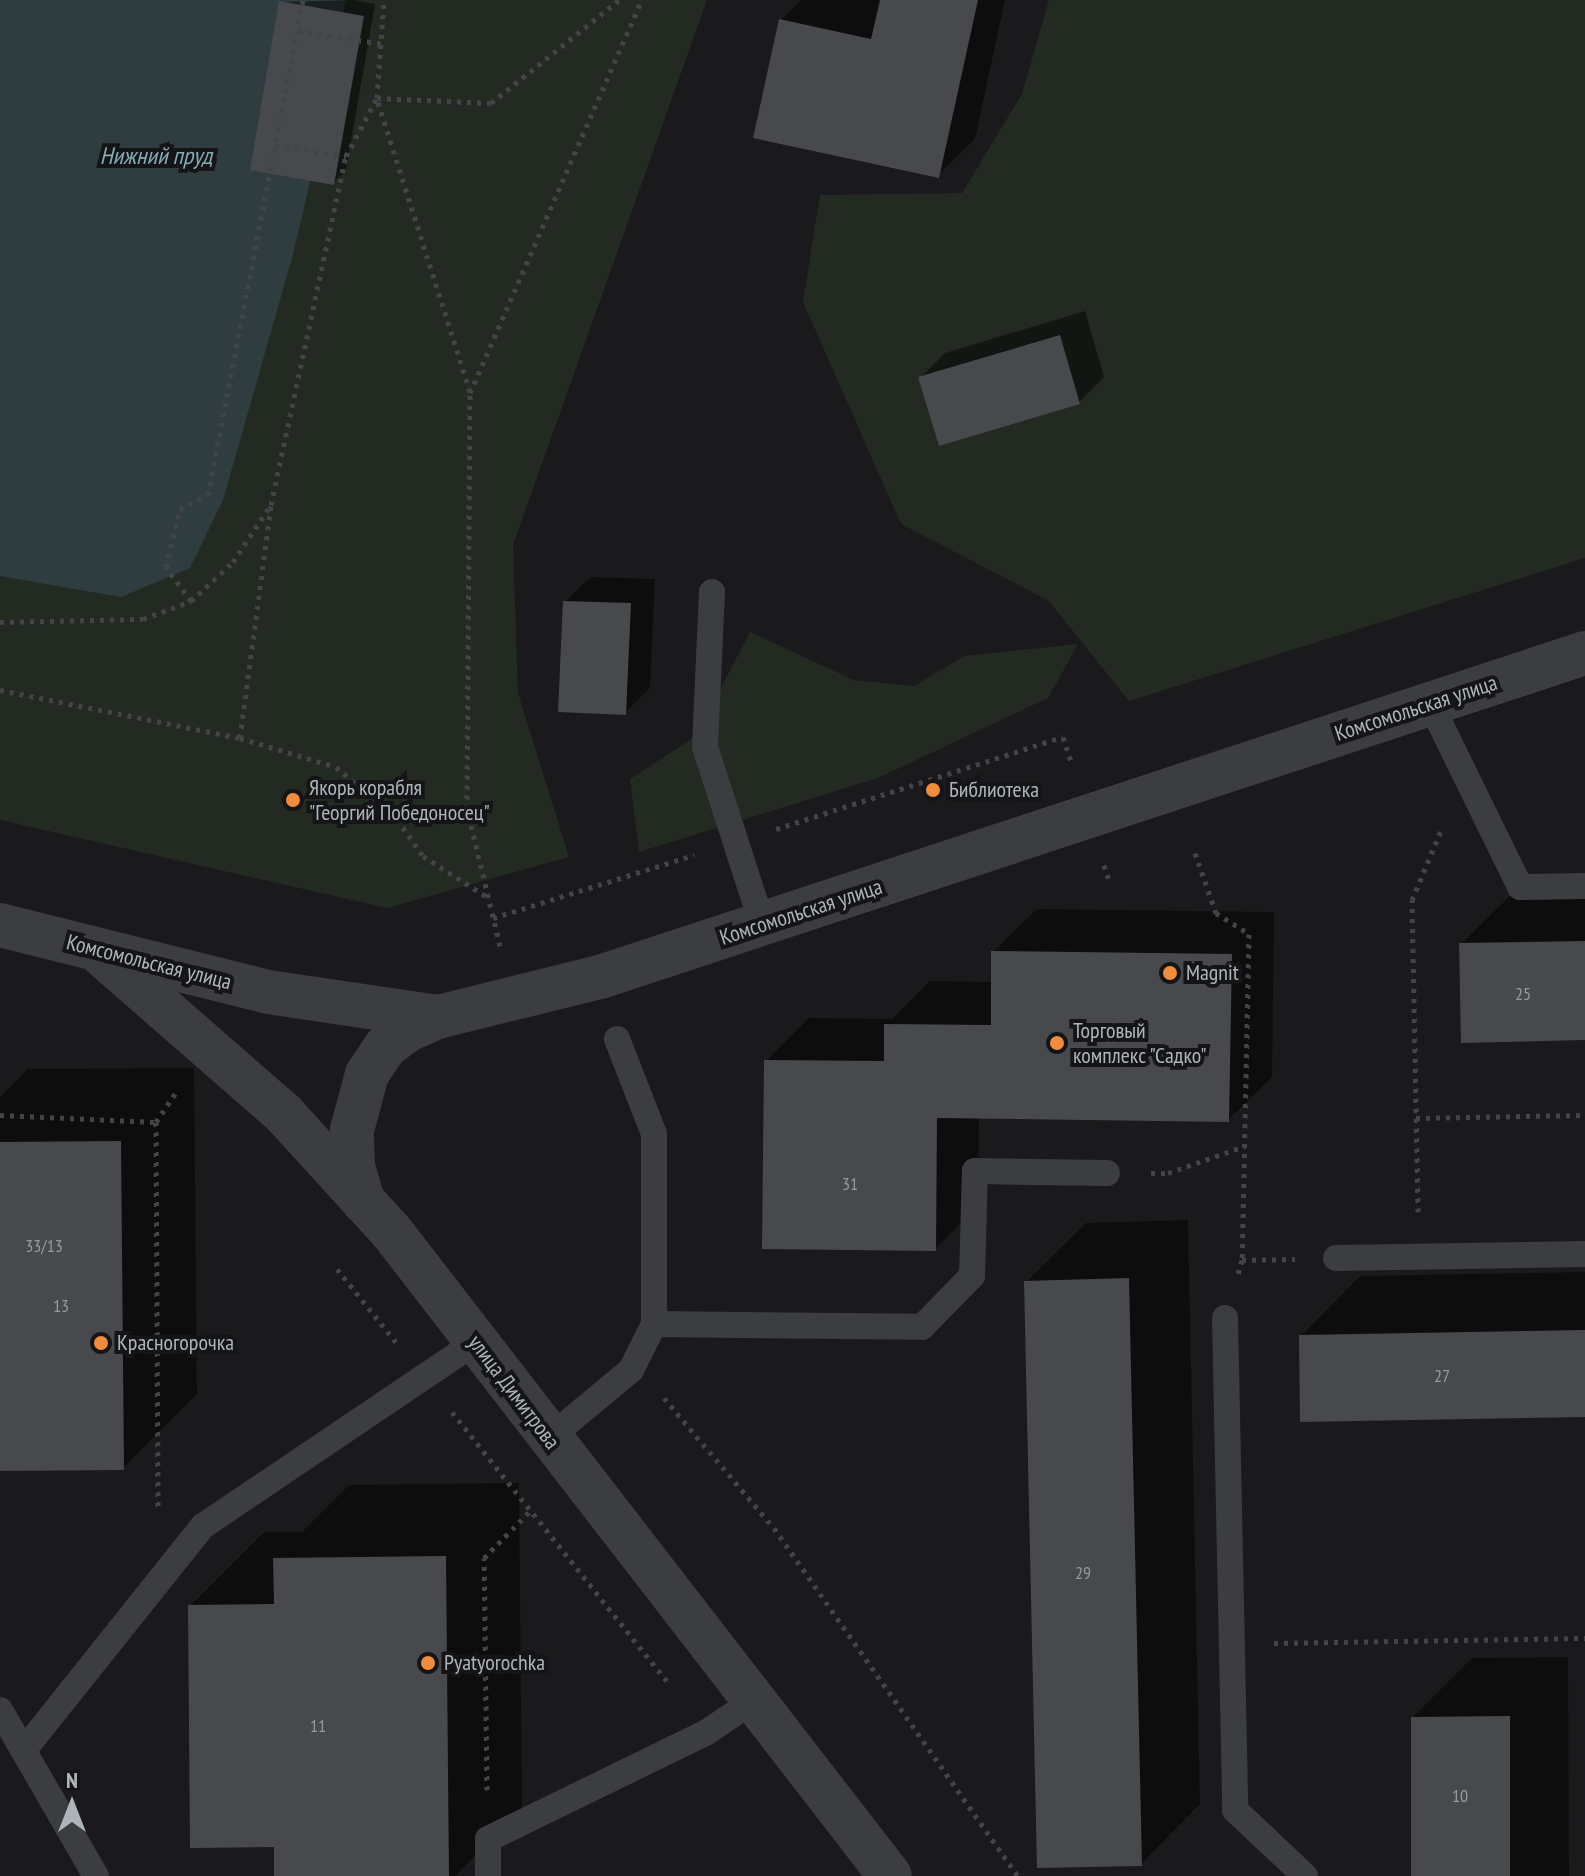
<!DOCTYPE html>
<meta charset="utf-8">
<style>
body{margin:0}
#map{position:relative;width:1585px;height:1876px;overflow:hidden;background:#1a1a1c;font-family:"PT Sans Narrow",sans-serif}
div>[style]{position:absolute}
.green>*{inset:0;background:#222a22}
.water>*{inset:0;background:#303d40}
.shadow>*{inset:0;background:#0007}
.building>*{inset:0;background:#47494c}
.path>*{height:5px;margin-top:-2.5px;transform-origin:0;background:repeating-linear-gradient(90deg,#414548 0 4px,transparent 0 10px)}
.service>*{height:26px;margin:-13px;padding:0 13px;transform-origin:13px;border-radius:13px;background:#3b3d41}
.tertiary>*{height:44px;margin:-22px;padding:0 22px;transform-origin:22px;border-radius:22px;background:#3b3d41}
.dots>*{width:22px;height:22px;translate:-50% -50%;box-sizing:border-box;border:4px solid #151517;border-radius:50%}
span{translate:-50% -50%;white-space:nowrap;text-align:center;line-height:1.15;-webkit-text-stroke:8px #151517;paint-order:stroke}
.number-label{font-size:18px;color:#949a9f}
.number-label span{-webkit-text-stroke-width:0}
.street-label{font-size:22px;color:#adb5bb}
.poi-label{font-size:22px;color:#adb5bb}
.left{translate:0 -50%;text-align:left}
.water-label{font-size:24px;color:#85aab5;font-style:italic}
.north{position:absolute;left:32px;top:1764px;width:80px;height:80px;-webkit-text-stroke:6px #151517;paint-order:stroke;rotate:0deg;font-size:22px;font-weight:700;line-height:32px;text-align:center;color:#adb5bb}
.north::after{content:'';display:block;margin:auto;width:28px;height:36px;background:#adb5bb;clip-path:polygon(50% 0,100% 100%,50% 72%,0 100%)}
</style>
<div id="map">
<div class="green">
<div style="clip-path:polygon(0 0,707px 0,513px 545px,518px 693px,569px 857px,387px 908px,0 820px)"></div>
<div style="clip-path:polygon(1049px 0,1585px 0,1585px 558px,1129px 701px,1049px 601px,901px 524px,803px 302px,820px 195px,962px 193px,1022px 94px)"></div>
<div style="clip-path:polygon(750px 632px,854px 680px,914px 686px,964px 656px,1078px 644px,1048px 698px,878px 778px,639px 852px,630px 779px,696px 736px)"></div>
</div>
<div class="water">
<div style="clip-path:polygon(0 0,345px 0,330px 98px,292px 258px,223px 500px,190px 568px,121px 597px,0 576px)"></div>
</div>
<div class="shadow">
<div style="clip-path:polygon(355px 0,375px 4px,346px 170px,334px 182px,281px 2px)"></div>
<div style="clip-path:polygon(802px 0,1005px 0,975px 139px,938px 175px,781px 20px)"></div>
<div style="clip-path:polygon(1085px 311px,1104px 377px,1079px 402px,920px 378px,945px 353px)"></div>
<div style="clip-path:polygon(590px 577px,655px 579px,650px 688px,625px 713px,565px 602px)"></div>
<div style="clip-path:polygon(1585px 883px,1585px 1038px,1461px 944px,1521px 885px)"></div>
<div style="clip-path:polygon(1037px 909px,1274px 912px,1272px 1077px,1228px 1120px,979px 1117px,978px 1206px,935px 1249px,766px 1061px,809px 1018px,892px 1019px,930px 981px,993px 982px,993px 952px)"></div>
<div style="clip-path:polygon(194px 1068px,197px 1394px,123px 1468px,0 1469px,0 1097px,28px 1069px)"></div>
<div style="clip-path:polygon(1188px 1220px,1200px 1804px,1141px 1864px,1026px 1282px,1086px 1223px)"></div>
<div style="clip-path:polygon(1585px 1272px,1585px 1415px,1301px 1336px,1360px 1276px)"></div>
<div style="clip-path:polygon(519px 1483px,522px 1809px,455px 1876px,276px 1876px,276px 1845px,190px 1606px,264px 1532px,302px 1532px,349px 1485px)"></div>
<div style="clip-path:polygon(1568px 1657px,1569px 1876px,1413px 1876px,1413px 1717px,1472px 1658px)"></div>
</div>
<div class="building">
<div style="clip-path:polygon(880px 0,978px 0,939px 178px,753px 138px,779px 19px,871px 39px)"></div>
<div style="clip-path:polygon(279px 1px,364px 16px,334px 185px,250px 170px)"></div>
<div style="clip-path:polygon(1060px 335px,1080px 404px,939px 446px,918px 377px)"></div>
<div style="clip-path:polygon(563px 601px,631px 603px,626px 715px,558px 712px)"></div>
<div style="clip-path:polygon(1585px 941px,1585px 1040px,1461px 1043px,1459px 943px)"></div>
<div style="clip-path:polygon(991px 951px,1232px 954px,1229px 1122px,937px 1118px,936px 1251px,762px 1249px,764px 1060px,884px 1061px,884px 1024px,991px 1025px)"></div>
<div style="clip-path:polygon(121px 1141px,124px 1470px,0 1471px,0 1142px)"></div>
<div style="clip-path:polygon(1129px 1278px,1142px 1866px,1037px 1868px,1024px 1281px)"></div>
<div style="clip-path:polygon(1585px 1330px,1585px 1417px,1300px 1422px,1299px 1335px)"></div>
<div style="clip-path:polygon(446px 1556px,449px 1876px,274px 1876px,274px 1847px,190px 1848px,188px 1605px,274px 1604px,273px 1558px)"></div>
<div style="clip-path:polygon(1510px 1716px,1510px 1876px,1411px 1876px,1411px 1717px)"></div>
</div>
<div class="path">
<div style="left:298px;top:30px;width:86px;rotate:9.4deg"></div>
<div style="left:275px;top:145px;width:72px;rotate:8.8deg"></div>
<div style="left:470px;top:392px;width:308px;rotate:-107.6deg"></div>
<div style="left:377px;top:98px;width:114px;rotate:2.5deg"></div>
<div style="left:491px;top:103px;width:164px;rotate:-38.8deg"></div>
<div style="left:191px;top:601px;width:42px;rotate:-126.3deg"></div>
<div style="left:166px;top:567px;width:60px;rotate:-76.4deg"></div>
<div style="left:180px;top:509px;width:31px;rotate:-27deg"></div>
<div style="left:208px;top:495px;width:504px;rotate:-79.14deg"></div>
<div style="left:0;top:622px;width:143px;rotate:-1.2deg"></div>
<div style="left:143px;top:619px;width:51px;rotate:-20.6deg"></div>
<div style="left:191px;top:601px;width:57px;rotate:-42.9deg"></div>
<div style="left:233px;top:562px;width:67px;rotate:-56.5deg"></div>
<div style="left:0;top:690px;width:245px;rotate:11.3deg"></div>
<div style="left:240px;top:738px;width:100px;rotate:16.8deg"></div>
<div style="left:336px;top:767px;width:80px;rotate:40.4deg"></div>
<div style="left:397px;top:819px;width:45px;rotate:54.9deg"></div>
<div style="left:423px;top:856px;width:76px;rotate:32.6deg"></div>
<div style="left:240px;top:738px;width:235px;rotate:-82.4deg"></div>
<div style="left:271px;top:505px;width:357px;rotate:-77.9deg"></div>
<div style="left:346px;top:156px;width:66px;rotate:-61.9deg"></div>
<div style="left:377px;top:98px;width:98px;rotate:-85.9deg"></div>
<div style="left:776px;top:829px;width:301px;rotate:-17.8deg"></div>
<div style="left:1063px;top:737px;width:29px;rotate:72deg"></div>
<div style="left:1195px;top:853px;width:64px;rotate:70.7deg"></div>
<div style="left:1216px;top:913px;width:39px;rotate:32deg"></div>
<div style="left:1249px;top:934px;width:326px;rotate:91.2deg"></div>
<div style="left:1242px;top:1260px;width:18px;rotate:106deg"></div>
<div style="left:1104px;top:865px;width:16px;rotate:72deg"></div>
<div style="left:493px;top:918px;width:211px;rotate:-17.4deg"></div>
<div style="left:500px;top:946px;width:141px;rotate:-103.5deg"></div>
<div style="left:467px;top:809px;width:416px;rotate:-89.6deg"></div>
<div style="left:470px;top:393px;width:429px;rotate:-66.4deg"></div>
<div style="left:0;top:1115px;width:156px;rotate:2.6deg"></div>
<div style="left:156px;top:1122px;width:40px;rotate:-56deg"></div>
<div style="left:1416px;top:1118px;width:169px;rotate:-1deg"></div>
<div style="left:156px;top:1122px;width:387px;rotate:89.7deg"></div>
<div style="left:1151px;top:1173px;width:17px"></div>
<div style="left:1168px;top:1173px;width:82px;rotate:-19.3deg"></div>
<div style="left:1418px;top:1212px;width:312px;rotate:-91.1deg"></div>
<div style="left:1412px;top:900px;width:78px;rotate:-67.4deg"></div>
<div style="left:1242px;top:1260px;width:53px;rotate:-1.1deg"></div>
<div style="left:337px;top:1269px;width:94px;rotate:51.1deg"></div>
<div style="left:664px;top:1398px;width:170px;rotate:49.8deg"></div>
<div style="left:774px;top:1528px;width:425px;rotate:55deg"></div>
<div style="left:452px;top:1412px;width:347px;rotate:51.4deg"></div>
<div style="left:1274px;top:1643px;width:311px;rotate:-0.9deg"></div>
<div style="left:487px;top:1790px;width:232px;rotate:-90.7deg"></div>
<div style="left:484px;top:1558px;width:67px;rotate:-45.6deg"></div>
</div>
<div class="service">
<div style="left:712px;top:592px;width:155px;rotate:92.6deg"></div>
<div style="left:705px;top:747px;width:186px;rotate:72.1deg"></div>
<div style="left:1430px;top:703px;width:205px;rotate:63.9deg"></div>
<div style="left:1520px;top:887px;width:65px;rotate:-0.9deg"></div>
<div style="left:617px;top:1039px;width:102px;rotate:68.7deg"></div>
<div style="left:654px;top:1134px;width:190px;rotate:90deg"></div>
<div style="left:1336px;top:1258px;width:249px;rotate:-0.9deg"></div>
<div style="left:1225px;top:1318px;width:492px;rotate:88.8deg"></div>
<div style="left:1235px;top:1810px;width:96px;rotate:43.3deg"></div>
<div style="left:549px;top:1438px;width:107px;rotate:-39.7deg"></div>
<div style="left:631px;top:1370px;width:51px;rotate:-63.4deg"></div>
<div style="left:654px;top:1324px;width:268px;rotate:0.6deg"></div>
<div style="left:922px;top:1327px;width:71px;rotate:-45.6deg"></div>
<div style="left:972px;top:1276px;width:105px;rotate:-88.4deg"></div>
<div style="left:975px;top:1171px;width:132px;rotate:0.9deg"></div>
<div style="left:0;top:1710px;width:192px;rotate:60deg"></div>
<div style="left:24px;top:1750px;width:287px;rotate:-51.4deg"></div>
<div style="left:203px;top:1526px;width:329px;rotate:-34deg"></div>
<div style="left:488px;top:1876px;width:37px;rotate:-90deg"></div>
<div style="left:488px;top:1839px;width:244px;rotate:-26deg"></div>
<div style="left:707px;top:1732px;width:55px;rotate:-34deg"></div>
</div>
<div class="tertiary">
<div style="left:0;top:925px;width:276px;rotate:14deg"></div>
<div style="left:268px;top:992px;width:172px;rotate:8.4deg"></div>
<div style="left:438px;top:1017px;width:167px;rotate:-13.9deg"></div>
<div style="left:600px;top:977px;width:1037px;rotate:-18.21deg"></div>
<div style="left:102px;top:955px;width:242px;rotate:41.1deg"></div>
<div style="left:284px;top:1114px;width:159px;rotate:47.6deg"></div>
<div style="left:391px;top:1231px;width:815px;rotate:52.27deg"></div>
<div style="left:363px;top:1201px;width:36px;rotate:-106deg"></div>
<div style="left:353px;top:1166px;width:36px;rotate:-92deg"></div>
<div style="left:352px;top:1130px;width:58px;rotate:-75deg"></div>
<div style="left:367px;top:1074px;width:32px;rotate:-56deg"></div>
<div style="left:385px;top:1047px;width:26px;rotate:-37deg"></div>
<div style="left:406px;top:1031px;width:35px;rotate:-24deg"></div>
</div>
<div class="dots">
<div style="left:933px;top:790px;background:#f08c3e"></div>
<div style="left:293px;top:800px;background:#f08c3e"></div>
<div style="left:1170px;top:973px;background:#f08c3e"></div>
<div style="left:1057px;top:1043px;background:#f08c3e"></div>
<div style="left:101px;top:1343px;background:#f08c3e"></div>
<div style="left:428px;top:1663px;background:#f08c3e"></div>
</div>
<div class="number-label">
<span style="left:1523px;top:994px">25</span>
<span style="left:850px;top:1184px">31</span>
<span style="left:44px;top:1246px">33/13</span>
<span style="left:61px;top:1306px">13</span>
<span style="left:1442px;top:1376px">27</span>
<span style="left:1083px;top:1573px">29</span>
<span style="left:318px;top:1726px">11</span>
<span style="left:1460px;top:1796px">10</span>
</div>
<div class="street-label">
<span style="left:1416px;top:708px;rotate:-18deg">Комсомольская улица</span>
<span style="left:801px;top:912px;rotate:-18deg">Комсомольская улица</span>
<span style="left:149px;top:962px;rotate:14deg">Комсомольская улица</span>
<span style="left:514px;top:1392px;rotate:53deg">улица Димитрова</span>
</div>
<div class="poi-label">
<span class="left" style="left:309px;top:800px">Якорь корабля<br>"Георгий Победоносец"</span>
<span class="left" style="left:949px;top:790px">Библиотека</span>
<span class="left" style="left:1186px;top:973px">Magnit</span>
<span class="left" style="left:1073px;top:1043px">Торговый<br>комплекс "Садко"</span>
<span class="left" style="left:117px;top:1343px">Красногорочка</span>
<span class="left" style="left:444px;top:1663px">Pyatyorochka</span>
</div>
<div class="water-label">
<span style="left:156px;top:156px">Нижний пруд</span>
</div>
<div class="north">N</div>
</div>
